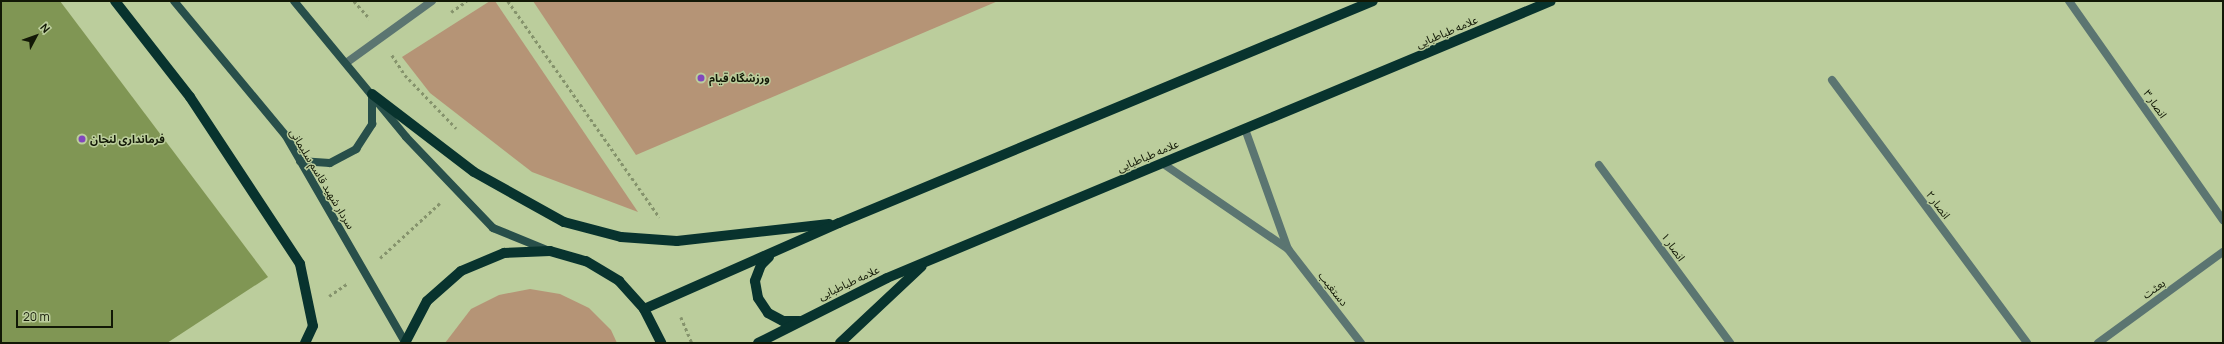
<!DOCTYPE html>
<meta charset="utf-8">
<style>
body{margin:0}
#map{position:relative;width:2224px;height:344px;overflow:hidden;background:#bbcd9c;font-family:Manrope,"Noto Sans Arabic",sans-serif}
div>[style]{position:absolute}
.green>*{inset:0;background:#b59476}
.building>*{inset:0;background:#809654}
.path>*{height:2.5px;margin-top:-1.25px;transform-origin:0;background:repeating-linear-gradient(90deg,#85936c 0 3px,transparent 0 6px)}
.service>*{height:8px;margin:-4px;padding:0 4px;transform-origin:4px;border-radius:4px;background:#5b7571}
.minor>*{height:8px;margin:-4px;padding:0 4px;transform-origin:4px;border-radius:4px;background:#5b7571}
.secondary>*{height:8px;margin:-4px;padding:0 4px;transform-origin:4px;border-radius:4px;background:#284f4a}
.primary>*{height:10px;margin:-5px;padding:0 5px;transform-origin:5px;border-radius:5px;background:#08332e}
.dots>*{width:11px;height:11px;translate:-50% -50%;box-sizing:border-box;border:2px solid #bbcd9c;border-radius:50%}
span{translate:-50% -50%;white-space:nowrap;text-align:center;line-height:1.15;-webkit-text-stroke:3px #bbcd9c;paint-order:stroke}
.street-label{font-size:11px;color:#121806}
.poi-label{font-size:11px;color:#121806;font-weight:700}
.left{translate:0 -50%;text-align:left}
.frame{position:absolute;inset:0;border:2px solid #121806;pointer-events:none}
.north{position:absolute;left:16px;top:16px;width:40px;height:40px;-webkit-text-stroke:3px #bbcd9c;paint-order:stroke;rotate:49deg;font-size:11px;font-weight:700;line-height:16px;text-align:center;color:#121806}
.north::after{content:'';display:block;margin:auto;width:14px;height:18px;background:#121806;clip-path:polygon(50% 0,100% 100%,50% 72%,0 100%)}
.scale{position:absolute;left:16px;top:310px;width:97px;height:18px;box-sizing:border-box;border:2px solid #121806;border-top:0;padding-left:5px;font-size:12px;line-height:14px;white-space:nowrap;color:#121806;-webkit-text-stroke:3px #bbcd9c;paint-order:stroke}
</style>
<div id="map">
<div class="green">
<div style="clip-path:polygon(490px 1px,495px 1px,638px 212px,532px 172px,430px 93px,402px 57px)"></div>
<div style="clip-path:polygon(533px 1px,998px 1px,636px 155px)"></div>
<div style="clip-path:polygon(530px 289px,560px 294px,589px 308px,611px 330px,617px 343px,445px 343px,471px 309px,499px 295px)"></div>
</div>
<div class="building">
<div style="clip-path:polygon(1px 1px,60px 1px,268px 277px,167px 343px,1px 343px)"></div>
</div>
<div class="path">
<div style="left:354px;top:1px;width:24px;rotate:48deg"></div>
<div style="left:508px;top:1px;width:264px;rotate:55deg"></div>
<div style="left:451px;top:12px;width:19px;rotate:-35deg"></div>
<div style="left:392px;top:55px;width:24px;rotate:57deg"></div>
<div style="left:405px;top:75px;width:74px;rotate:46.1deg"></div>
<div style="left:380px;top:258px;width:81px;rotate:-42.5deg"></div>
<div style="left:329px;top:296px;width:23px;rotate:-34deg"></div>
<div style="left:681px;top:317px;width:28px;rotate:67deg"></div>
</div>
<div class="service">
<div style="left:2069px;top:1px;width:268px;rotate:54.9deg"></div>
<div style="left:346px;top:63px;width:106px;rotate:-35.8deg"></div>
<div style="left:1832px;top:80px;width:327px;rotate:53.4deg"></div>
<div style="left:1599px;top:165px;width:221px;rotate:53.6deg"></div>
<div style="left:2098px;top:343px;width:155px;rotate:-36.1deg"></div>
</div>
<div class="minor">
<div style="left:1245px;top:129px;width:127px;rotate:70.3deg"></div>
<div style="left:1162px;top:163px;width:153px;rotate:34.3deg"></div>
<div style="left:1288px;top:249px;width:119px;rotate:52.2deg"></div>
</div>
<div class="secondary">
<div style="left:174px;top:1px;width:175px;rotate:50.3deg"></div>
<div style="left:286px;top:136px;width:238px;rotate:60deg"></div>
<div style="left:294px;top:1px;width:176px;rotate:50.5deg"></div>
<div style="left:406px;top:137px;width:126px;rotate:46.3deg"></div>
<div style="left:493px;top:228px;width:58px;rotate:22.2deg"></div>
<div style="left:300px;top:161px;width:30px;rotate:4deg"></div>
<div style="left:330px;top:163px;width:30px;rotate:-28deg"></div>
<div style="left:356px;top:149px;width:30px;rotate:-57deg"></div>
<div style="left:372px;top:124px;width:30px;rotate:-90deg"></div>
</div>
<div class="primary">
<div style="left:115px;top:1px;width:122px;rotate:52deg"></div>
<div style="left:190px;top:97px;width:200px;rotate:56.6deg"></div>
<div style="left:300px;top:264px;width:63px;rotate:78.2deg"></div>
<div style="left:313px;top:326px;width:19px;rotate:115deg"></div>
<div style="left:372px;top:94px;width:128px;rotate:37.4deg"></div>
<div style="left:474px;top:172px;width:103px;rotate:29.1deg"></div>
<div style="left:564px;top:222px;width:59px;rotate:14.7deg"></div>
<div style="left:621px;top:237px;width:56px;rotate:4.1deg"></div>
<div style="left:677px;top:241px;width:153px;rotate:-6.4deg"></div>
<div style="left:769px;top:257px;width:11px;rotate:135deg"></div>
<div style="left:761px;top:265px;width:17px;rotate:111deg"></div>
<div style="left:755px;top:281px;width:17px;rotate:80deg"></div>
<div style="left:758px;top:298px;width:18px;rotate:56deg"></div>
<div style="left:768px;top:313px;width:17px;rotate:28deg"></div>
<div style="left:783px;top:321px;width:16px"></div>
<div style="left:644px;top:309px;width:213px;rotate:-23.8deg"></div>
<div style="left:839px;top:223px;width:578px;rotate:-22.57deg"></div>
<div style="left:405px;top:343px;width:47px;rotate:-62.4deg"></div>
<div style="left:427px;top:301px;width:45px;rotate:-41.4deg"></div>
<div style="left:461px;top:271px;width:47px;rotate:-22.7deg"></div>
<div style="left:504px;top:253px;width:46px;rotate:-2.5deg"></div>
<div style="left:550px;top:251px;width:37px;rotate:16deg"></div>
<div style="left:586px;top:261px;width:39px;rotate:31deg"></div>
<div style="left:619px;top:281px;width:38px;rotate:48deg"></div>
<div style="left:644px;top:309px;width:38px;rotate:63deg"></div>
<div style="left:758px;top:343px;width:144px;rotate:-26.7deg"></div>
<div style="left:887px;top:278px;width:719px;rotate:-22.64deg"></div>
<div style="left:840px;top:343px;width:112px;rotate:-43.2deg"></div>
</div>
<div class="dots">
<div style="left:701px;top:78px;background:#8247bd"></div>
<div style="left:82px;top:139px;background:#8247bd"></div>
</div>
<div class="street-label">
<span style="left:1447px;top:32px;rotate:-23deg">علامه طباطبایی</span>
<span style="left:2155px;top:104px;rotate:55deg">انصار ۳</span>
<span style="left:1148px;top:156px;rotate:-23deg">علامه طباطبایی</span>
<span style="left:322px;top:179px;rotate:59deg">سردار شهید قاسم سلیمانی</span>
<span style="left:1938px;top:205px;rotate:53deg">انصار ۲</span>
<span style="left:1673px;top:247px;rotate:54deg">انصار ۱</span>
<span style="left:849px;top:283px;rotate:-25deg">علامه طباطبایی</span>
<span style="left:1333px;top:289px;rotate:52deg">دستغیب</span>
<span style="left:2154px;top:289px;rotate:-36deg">بعثت</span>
</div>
<div class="poi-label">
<span class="left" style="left:709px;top:78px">ورزشگاه قیام</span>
<span class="left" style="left:90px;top:139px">فرمانداری لنجان</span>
</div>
<div class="frame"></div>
<div class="north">N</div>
<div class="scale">20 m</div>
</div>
